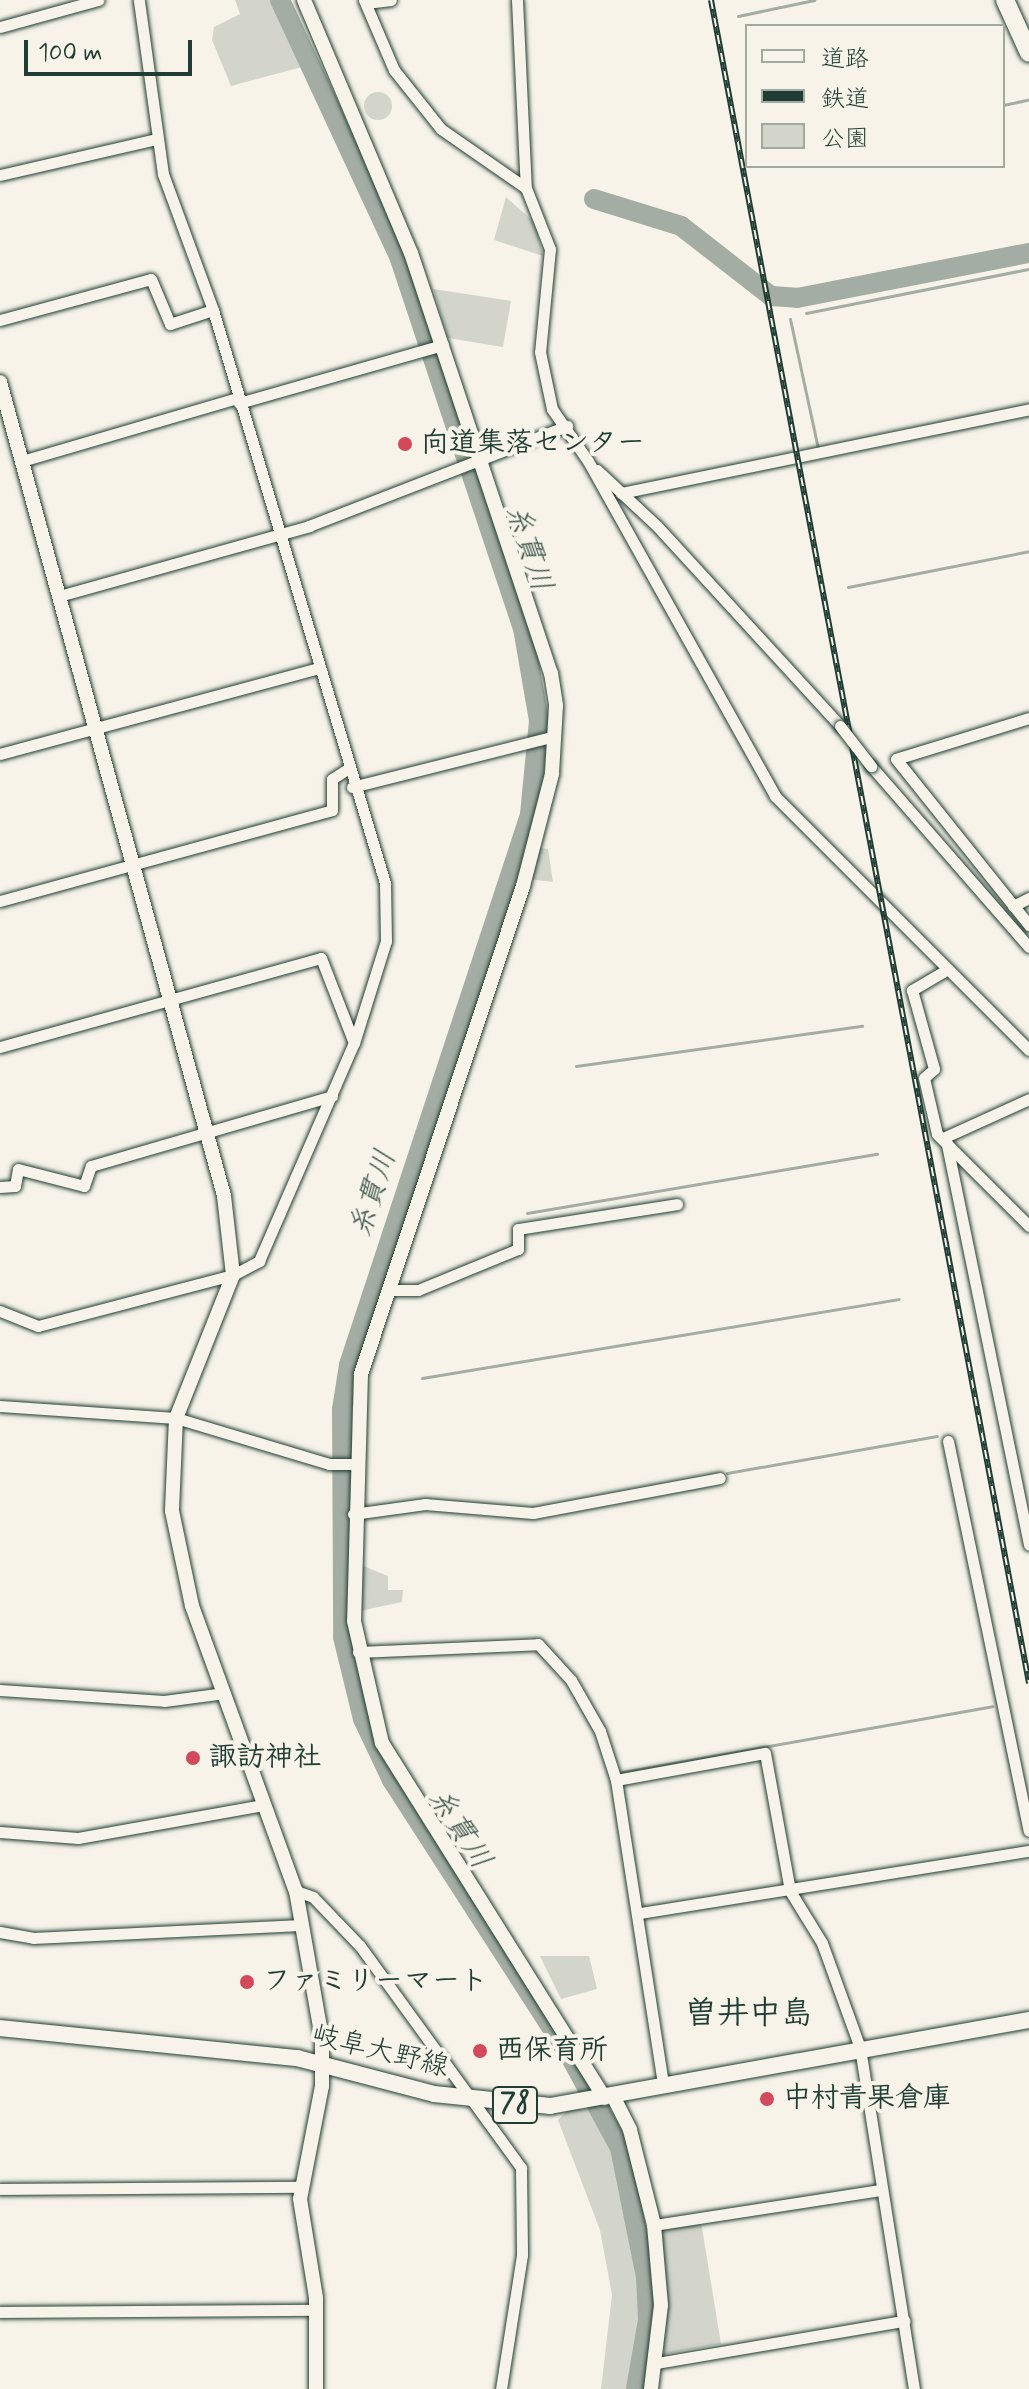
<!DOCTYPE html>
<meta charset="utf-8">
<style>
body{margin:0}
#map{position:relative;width:1029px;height:2389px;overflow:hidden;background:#f7f3e8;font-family:Mynerve,"Klee One",sans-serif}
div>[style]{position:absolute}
.green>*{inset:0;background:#d3d5ca}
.round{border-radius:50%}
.stream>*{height:3px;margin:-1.5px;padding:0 1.5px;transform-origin:1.5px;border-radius:1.5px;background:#a4ada3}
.river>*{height:20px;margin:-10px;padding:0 10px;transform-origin:10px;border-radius:10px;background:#a4ada3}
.roads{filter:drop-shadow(0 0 2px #1f3d34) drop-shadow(0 0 2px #1f3d34)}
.minor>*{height:11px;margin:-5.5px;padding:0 5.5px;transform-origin:5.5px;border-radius:5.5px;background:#f7f3e8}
.tertiary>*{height:14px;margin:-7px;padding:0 7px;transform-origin:7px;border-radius:7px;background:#f7f3e8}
.primary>*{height:16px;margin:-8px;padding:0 8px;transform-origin:8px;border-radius:8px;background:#f7f3e8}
.trunk>*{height:18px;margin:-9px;padding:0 9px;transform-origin:9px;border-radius:9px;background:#f7f3e8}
.rail>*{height:6px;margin-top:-3px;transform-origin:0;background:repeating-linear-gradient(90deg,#f7f3e8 0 9px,#1f3d34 0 18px);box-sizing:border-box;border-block:2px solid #1f3d34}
.bridges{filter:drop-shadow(0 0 2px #1f3d34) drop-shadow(0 0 2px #1f3d34)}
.minor-bridge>*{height:11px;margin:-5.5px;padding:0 5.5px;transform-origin:5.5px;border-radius:5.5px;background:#f7f3e8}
.dots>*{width:22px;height:22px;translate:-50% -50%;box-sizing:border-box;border:4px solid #f7f3e8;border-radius:50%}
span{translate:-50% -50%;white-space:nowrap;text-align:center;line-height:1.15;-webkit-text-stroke:8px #f7f3e8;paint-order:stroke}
.shield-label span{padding:2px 6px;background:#f7f3e8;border:2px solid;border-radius:6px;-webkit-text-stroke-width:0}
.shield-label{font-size:26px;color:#1f3d34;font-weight:700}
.poi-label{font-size:28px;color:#1f3d34;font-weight:700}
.left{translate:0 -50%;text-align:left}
.street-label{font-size:28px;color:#1f3d34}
.water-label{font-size:30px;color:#405950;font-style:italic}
.quarter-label{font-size:32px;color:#1f3d34;font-weight:700}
.legend{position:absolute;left:745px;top:24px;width:260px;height:144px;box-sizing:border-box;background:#f7f3e8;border:2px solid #a1aaa0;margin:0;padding:10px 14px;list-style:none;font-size:24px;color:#1f3d34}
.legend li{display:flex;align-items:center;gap:16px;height:40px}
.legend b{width:40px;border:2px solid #a1aaa0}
.scale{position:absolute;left:24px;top:40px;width:168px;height:36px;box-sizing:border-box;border:4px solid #1f3d34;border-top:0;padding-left:10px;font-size:24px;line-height:28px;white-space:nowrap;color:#1f3d34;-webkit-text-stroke:6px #f7f3e8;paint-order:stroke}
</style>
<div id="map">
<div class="green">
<div style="clip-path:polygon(235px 0,270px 0,302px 67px,231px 86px,212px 40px,214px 27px,240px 14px)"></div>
<div class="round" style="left:364px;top:92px;width:28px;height:28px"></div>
<div style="clip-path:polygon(506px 197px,535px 223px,543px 256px,494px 240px)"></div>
<div style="clip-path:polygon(433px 289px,511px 301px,503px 347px,448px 338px)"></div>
<div style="clip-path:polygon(539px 848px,548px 849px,553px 882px,528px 879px)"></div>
<div style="clip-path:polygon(361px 1565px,388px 1576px,388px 1590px,403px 1590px,402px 1602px,360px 1611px)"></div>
<div style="clip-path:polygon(540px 1956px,589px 1956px,597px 1989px,561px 1999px)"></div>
<div style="clip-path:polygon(602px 2109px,628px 2152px,653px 2281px,641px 2389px,601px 2389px,612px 2295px,600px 2230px,558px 2120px,568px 2110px)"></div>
<div style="clip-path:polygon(701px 2222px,721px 2344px,664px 2354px,659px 2230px)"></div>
</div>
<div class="stream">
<div style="left:738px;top:16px;width:78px;rotate:-11.9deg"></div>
<div style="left:1003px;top:105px;width:25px;rotate:-12deg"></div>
<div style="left:806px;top:313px;width:227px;rotate:-11.2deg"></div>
<div style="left:790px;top:319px;width:132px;rotate:77.8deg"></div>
<div style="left:848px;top:587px;width:185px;rotate:-11.2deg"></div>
<div style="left:576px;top:1066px;width:289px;rotate:-8deg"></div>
<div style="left:527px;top:1213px;width:355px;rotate:-9.6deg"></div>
<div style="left:422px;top:1378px;width:483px;rotate:-9.4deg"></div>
<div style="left:727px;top:1473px;width:213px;rotate:-10deg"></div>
<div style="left:623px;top:1772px;width:375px;rotate:-10.1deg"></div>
</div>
<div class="river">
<div style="left:280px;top:0;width:285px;rotate:65.1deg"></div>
<div style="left:400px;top:259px;width:389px;rotate:71.6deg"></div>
<div style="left:523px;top:628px;width:94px;rotate:80.2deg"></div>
<div style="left:539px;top:721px;width:94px;rotate:95.5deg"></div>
<div style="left:530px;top:815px;width:579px;rotate:108.22deg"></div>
<div style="left:349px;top:1365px;width:45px;rotate:99deg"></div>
<div style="left:342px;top:1409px;width:228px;rotate:89.7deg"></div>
<div style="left:343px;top:1637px;width:84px;rotate:76.3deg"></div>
<div style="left:363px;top:1719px;width:68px;rotate:64.6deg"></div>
<div style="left:392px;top:1780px;width:331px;rotate:57.2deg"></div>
<div style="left:571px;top:2058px;width:102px;rotate:61.4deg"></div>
<div style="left:620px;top:2148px;width:132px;rotate:78.6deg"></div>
<div style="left:646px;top:2277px;width:43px;rotate:87.3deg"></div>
<div style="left:648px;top:2320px;width:70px;rotate:99.9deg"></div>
<div style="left:594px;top:199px;width:91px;rotate:17.2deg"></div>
<div style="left:681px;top:226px;width:114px;rotate:37.9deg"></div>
<div style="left:771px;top:296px;width:26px;rotate:4deg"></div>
<div style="left:797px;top:298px;width:236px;rotate:-11deg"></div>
</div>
<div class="roads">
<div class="minor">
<div style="left:364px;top:0;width:76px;rotate:66.8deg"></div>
<div style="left:394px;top:70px;width:75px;rotate:51.5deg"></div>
<div style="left:441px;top:129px;width:103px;rotate:34.8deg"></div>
<div style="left:517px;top:0;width:188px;rotate:87.3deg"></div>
<div style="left:526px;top:188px;width:66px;rotate:68.5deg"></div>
<div style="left:550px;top:249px;width:103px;rotate:95.5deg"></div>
<div style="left:540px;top:352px;width:58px;rotate:78.1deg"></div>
<div style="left:552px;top:409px;width:63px;rotate:55.3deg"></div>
<div style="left:588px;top:461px;width:384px;rotate:60.8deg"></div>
<div style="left:775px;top:796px;width:359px;rotate:45deg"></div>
<div style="left:366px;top:3px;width:25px;rotate:-7deg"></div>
<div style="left:0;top:27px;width:102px;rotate:-15.4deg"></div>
<div style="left:0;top:175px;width:160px;rotate:-13deg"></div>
<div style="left:0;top:320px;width:156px;rotate:-15.2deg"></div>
<div style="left:151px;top:279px;width:49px;rotate:67.1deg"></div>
<div style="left:170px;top:324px;width:45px;rotate:-18deg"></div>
<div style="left:239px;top:403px;width:212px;rotate:-15.9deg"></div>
<div style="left:22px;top:461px;width:224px;rotate:-16.3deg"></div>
<div style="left:597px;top:470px;width:82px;rotate:43deg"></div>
<div style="left:657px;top:526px;width:271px;rotate:47.5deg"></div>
<div style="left:621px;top:493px;width:417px;rotate:-11.6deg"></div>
<div style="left:59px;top:596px;width:260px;rotate:-15.6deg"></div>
<div style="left:309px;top:526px;width:277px;rotate:-21.2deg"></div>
<div style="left:1029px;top:718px;width:139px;rotate:162.9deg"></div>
<div style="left:896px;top:759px;width:213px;rotate:51.3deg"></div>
<div style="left:0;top:754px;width:330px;rotate:-15.1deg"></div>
<div style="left:871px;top:766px;width:240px;rotate:48.9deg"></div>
<div style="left:352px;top:787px;width:209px;rotate:-14.1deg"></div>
<div style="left:0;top:901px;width:344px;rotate:-15.3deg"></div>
<div style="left:332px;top:810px;width:31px;rotate:-90deg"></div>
<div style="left:332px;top:779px;width:17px;rotate:-33deg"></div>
<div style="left:1013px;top:906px;width:18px;rotate:-27deg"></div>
<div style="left:948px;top:969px;width:42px;rotate:149.7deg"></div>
<div style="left:912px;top:990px;width:82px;rotate:74.4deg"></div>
<div style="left:934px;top:1069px;width:13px;rotate:138deg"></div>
<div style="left:924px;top:1078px;width:57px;rotate:76.9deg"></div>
<div style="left:937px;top:1134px;width:130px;rotate:45deg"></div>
<div style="left:0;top:1047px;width:333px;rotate:-15.5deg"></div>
<div style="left:321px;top:958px;width:91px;rotate:68.8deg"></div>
<div style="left:943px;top:1138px;width:94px;rotate:-24.4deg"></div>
<div style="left:946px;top:1140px;width:413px;rotate:78.4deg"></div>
<div style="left:0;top:1187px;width:15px;rotate:-4deg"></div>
<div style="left:15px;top:1186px;width:17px;rotate:-80deg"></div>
<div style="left:18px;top:1169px;width:68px;rotate:14.4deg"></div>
<div style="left:84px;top:1186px;width:21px;rotate:-71deg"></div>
<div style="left:91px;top:1166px;width:251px;rotate:-16.2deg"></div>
<div style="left:387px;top:1290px;width:31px"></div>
<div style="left:418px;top:1290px;width:108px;rotate:-22.3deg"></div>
<div style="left:518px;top:1249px;width:20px;rotate:-90deg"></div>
<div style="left:518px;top:1229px;width:161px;rotate:-8.9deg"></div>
<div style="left:0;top:1311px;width:41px;rotate:21.5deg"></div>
<div style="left:38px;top:1326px;width:202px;rotate:-14.7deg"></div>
<div style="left:233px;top:1275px;width:30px;rotate:-28deg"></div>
<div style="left:259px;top:1261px;width:238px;rotate:-66.5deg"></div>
<div style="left:354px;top:1043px;width:107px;rotate:-72.6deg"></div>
<div style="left:386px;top:941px;width:58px;rotate:-91deg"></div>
<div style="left:385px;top:883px;width:598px;rotate:-106.71deg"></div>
<div style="left:213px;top:310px;width:145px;rotate:-110.2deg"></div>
<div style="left:163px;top:174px;width:176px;rotate:-97.9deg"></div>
<div style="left:0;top:1406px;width:176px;rotate:3.9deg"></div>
<div style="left:176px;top:1418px;width:160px;rotate:16.7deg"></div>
<div style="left:329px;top:1464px;width:25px"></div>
<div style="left:948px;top:1441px;width:398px;rotate:78.3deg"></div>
<div style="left:353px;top:1514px;width:73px;rotate:-7.9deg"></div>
<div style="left:425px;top:1504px;width:108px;rotate:4.8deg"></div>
<div style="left:533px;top:1513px;width:190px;rotate:-10.6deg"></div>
<div style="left:358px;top:1652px;width:180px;rotate:-2.5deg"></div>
<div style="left:538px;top:1644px;width:49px;rotate:47.5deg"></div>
<div style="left:571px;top:1680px;width:59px;rotate:60.4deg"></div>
<div style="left:600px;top:1731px;width:52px;rotate:71.9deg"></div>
<div style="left:616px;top:1780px;width:309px;rotate:81.2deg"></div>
<div style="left:0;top:1690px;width:164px;rotate:3.8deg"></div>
<div style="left:164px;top:1701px;width:61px;rotate:-7.6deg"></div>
<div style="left:616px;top:1780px;width:151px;rotate:-10.3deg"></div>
<div style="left:765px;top:1753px;width:140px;rotate:79.7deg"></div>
<div style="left:790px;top:1891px;width:61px;rotate:58.4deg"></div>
<div style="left:822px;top:1943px;width:112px;rotate:70.1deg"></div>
<div style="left:860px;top:2048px;width:345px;rotate:81deg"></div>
<div style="left:0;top:1832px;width:78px;rotate:4.4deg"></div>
<div style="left:78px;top:1838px;width:188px;rotate:-10.1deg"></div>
<div style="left:296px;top:1891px;width:18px;rotate:19deg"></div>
<div style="left:313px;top:1897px;width:68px;rotate:46.2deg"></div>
<div style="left:360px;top:1946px;width:274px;rotate:54deg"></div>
<div style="left:521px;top:2168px;width:87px;rotate:89.3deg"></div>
<div style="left:522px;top:2255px;width:136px;rotate:98.9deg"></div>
<div style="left:640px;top:1913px;width:394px;rotate:-9.1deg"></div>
<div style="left:0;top:1932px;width:34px;rotate:10deg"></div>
<div style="left:33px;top:1938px;width:268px;rotate:-2.8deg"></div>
<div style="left:0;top:2189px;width:300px;rotate:-0.4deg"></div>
<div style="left:654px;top:2225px;width:230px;rotate:-8.8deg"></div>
<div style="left:0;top:2312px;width:316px;rotate:-0.4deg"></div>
<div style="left:657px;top:2363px;width:251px;rotate:-9.7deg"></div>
</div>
<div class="tertiary">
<div style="left:304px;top:0;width:275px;rotate:67.1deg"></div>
<div style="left:411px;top:253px;width:443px;rotate:71.6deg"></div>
<div style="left:551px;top:673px;width:33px;rotate:81deg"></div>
<div style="left:556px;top:706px;width:68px;rotate:93.4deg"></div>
<div style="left:552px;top:774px;width:116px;rotate:104.5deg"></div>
<div style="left:523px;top:886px;width:514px;rotate:108.36deg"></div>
<div style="left:361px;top:1374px;width:247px;rotate:91.6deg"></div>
<div style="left:354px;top:1621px;width:125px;rotate:77.1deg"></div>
<div style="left:382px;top:1743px;width:419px;rotate:57.9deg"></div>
<div style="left:0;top:382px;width:844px;rotate:74.61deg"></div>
<div style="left:224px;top:1196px;width:80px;rotate:83.5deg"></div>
<div style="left:233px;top:1275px;width:154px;rotate:111.7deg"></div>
<div style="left:176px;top:1418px;width:93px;rotate:92.5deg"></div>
<div style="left:172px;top:1511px;width:97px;rotate:78.1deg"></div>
<div style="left:192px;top:1606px;width:303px;rotate:70deg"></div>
<div style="left:296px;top:1891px;width:149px;rotate:80deg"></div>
<div style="left:322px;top:2038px;width:48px;rotate:90deg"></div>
<div style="left:322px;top:2086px;width:115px;rotate:101deg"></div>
<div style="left:300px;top:2199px;width:100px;rotate:80.8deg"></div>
<div style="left:316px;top:2298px;width:91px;rotate:90deg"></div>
<div style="left:613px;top:2096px;width:38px;rotate:63deg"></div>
<div style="left:630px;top:2130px;width:98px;rotate:75.8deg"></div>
<div style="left:654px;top:2225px;width:80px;rotate:85deg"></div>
<div style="left:661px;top:2305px;width:85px;rotate:96.8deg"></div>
</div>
<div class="primary">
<div style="left:0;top:2028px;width:299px;rotate:5.8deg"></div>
<div style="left:297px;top:2058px;width:142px;rotate:14.7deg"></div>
<div style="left:434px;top:2094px;width:117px;rotate:5.9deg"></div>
<div style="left:550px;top:2106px;width:487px;rotate:-10.2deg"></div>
</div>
<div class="trunk">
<div style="left:1005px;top:0;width:58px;rotate:65.6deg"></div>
</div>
</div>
<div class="rail">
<div style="left:711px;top:0;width:1713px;rotate:79.3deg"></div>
</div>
<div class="bridges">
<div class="minor-bridge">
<div style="left:840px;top:726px;width:51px;rotate:52.2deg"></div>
</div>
</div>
<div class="dots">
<div style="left:405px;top:444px;background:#d1495b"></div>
<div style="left:193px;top:1758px;background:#d1495b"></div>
<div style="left:247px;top:1982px;background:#d1495b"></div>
<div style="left:480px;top:2051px;background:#d1495b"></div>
<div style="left:767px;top:2099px;background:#d1495b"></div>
</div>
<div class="shield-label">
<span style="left:515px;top:2105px">78</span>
</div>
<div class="poi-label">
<span class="left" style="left:421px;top:444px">向道集落センター</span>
<span class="left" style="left:209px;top:1758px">諏訪神社</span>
<span class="left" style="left:263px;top:1982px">ファミリーマート</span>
<span class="left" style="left:496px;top:2051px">西保育所</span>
<span class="left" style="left:783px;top:2099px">中村青果倉庫</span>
</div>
<div class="street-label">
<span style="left:380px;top:2052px;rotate:14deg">岐阜大野線</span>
</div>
<div class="water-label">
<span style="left:528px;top:548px;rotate:72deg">糸貫川</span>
<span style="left:374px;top:1194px;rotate:-72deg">糸貫川</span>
<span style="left:459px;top:1829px;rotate:57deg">糸貫川</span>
</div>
<div class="quarter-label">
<span style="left:749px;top:2014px">曽井中島</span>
</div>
<ul class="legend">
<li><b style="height:10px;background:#f7f3e8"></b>道路</li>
<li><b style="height:10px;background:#1f3d34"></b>鉄道</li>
<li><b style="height:22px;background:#d3d5ca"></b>公園</li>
</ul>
<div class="scale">100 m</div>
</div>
